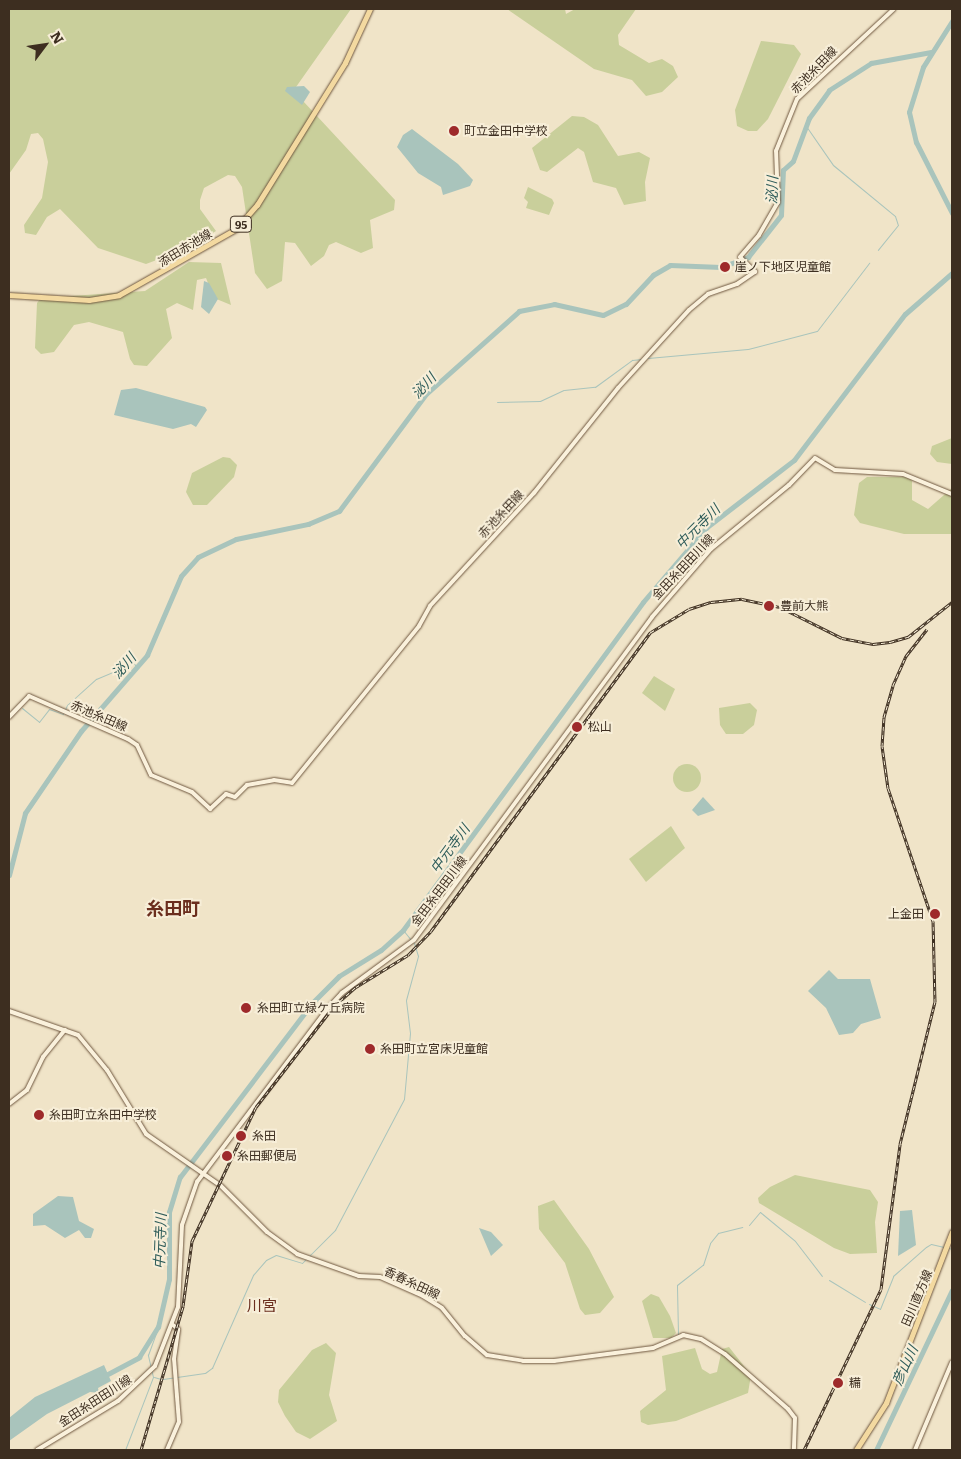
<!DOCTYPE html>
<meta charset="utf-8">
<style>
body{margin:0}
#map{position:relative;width:961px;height:1459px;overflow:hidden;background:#f0e4c8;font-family:Literata,"Noto Sans JP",serif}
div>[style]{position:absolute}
.green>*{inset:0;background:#c9cf9b}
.round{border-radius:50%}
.water>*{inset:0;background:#a9c4bc}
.stream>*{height:1px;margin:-0.5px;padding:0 0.5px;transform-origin:0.5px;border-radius:0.5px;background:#a9c4bc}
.river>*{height:5px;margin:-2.5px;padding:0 2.5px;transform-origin:2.5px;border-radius:2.5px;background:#a9c4bc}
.roads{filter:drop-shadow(0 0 1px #6f573f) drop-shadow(0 0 1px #6f573f)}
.secondary>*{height:4px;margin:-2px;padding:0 2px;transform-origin:2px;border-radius:2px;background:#faf1dc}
.primary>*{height:4.5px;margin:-2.25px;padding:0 2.25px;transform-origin:2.25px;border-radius:2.25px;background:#f3d9a0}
.rail>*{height:3px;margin-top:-1.5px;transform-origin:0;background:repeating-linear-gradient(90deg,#f7eed8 0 4px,#3d2e20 0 8px);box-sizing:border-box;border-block:1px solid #3d2e20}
.dots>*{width:14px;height:14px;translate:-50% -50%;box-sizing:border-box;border:2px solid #f7eed8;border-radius:50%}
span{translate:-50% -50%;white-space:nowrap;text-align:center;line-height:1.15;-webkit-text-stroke:4px #f7eed8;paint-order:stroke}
.shield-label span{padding:1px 4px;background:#f7eed8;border:1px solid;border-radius:4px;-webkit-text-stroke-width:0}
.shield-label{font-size:11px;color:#3d2e20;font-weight:700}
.street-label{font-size:12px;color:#3d2e20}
.poi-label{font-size:12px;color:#3d2e20}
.left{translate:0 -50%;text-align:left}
.right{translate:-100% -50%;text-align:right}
.water-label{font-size:14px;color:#2f5d5a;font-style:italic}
.quarter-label{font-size:15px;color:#6b2e1e}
.district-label{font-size:18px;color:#6b2e1e;font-weight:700}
.frame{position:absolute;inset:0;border:10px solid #3d2e20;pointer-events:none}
.north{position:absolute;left:20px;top:20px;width:50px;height:50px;-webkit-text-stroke:4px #f7eed8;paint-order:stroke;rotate:59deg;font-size:14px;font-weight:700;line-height:20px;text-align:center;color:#3d2e20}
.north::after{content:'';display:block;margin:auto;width:18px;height:22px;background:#3d2e20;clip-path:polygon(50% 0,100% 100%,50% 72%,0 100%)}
</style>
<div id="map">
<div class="green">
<div style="clip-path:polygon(9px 9px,351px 9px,296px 87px,303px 101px,395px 200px,394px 210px,370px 220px,373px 248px,361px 253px,336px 242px,329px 245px,324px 256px,311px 266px,295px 243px,285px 242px,282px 281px,267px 289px,255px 273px,242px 187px,235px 176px,228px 175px,204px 188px,200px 200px,200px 209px,216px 231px,186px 249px,146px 264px,98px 248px,60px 209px,47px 217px,36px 235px,25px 233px,24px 225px,42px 198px,48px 162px,43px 139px,38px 133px,31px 134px,26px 150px,9px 174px)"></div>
<div style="clip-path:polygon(507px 9px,565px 9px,566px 14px,575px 9px,636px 9px,618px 35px,619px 45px,649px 63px,662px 59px,673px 66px,678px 77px,662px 92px,646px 96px,632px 80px,594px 69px)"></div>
<div style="clip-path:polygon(761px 41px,794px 45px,801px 54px,768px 119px,757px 131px,748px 131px,737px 126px,735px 110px)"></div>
<div style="clip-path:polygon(572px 116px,584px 117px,598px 125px,618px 156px,639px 152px,650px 158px,645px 182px,646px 201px,624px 205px,616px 188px,593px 182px,584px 152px,578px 148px,547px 172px,540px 170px,532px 148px)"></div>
<div style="clip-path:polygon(528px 187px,552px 199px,554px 203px,549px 215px,526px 208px,528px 202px,524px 198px)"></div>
<div style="clip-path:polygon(189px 262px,221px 263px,231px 305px,214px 298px,206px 278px,197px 280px,193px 310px,177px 303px,166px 309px,172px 338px,147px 366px,134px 365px,130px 359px,123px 332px,89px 322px,74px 325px,54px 352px,41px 354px,35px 348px,37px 303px,41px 298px,145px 291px)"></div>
<div style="clip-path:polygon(952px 438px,952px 464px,937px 462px,930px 454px,932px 446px)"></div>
<div style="clip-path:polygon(223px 457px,230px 458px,237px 465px,234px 477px,207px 505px,193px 505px,186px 492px,192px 473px)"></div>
<div style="clip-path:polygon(867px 477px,909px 477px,912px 481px,912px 500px,928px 509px,952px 488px,952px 534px,904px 534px,860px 523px,854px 515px,859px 483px)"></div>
<div style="clip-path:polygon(654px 676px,675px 689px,665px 711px,642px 693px)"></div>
<div style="clip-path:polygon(750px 703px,757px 710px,754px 725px,743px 734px,726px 734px,720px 725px,719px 708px)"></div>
<div class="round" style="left:673px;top:764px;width:28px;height:28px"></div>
<div style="clip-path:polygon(671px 826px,685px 848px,646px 882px,629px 859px)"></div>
<div style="clip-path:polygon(795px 1175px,870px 1190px,878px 1202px,875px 1222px,877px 1253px,850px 1254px,834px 1248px,759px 1203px,758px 1198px,770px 1187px)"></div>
<div style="clip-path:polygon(554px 1200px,589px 1249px,614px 1297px,600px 1313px,585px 1315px,580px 1309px,565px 1263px,539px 1229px,538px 1206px)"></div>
<div style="clip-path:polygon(651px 1294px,659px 1297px,670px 1316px,676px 1333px,671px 1338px,653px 1338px,642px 1301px)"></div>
<div style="clip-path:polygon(326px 1343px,336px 1353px,329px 1395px,337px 1421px,310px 1439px,296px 1432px,285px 1416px,278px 1402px,279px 1390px,312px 1350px)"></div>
<div style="clip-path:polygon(729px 1347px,751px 1375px,748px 1393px,676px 1421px,648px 1425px,641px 1422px,640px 1411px,666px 1390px,662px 1356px,695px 1348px,702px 1369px,710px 1374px,717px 1372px,722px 1349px)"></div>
</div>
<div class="water">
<div style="clip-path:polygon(304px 86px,310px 92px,302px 105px,285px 91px,287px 87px)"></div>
<div style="clip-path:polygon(412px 129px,458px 164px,473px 180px,470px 186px,443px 195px,441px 187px,418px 173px,397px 147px,403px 135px)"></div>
<div style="clip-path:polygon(204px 281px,209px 283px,218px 299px,209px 314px,201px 307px)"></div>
<div style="clip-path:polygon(136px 388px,205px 407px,207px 410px,196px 427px,191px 424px,173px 429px,114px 415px,121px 390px)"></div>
<div style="clip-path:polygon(703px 797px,715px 810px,698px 816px,692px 810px)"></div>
<div style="clip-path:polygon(829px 970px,838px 979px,870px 979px,881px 1018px,861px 1024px,853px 1033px,839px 1035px,826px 1008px,808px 991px)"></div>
<div style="clip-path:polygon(58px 1196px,73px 1197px,79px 1221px,94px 1229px,91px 1238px,85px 1238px,79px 1230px,65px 1238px,45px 1225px,33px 1226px,33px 1214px)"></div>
<div style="clip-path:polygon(912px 1210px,916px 1245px,898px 1256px,900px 1211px)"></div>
<div style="clip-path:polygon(479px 1228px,491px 1232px,503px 1245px,491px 1256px)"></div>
<div style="clip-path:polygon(104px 1365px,111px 1381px,98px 1388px,99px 1393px,90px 1392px,47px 1414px,9px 1441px,9px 1418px,35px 1397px)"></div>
</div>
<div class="stream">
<div style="left:806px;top:126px;width:47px;rotate:55.3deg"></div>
<div style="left:833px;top:165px;width:80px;rotate:39.4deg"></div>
<div style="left:895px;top:216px;width:9px;rotate:72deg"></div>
<div style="left:898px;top:225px;width:32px;rotate:129deg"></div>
<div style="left:648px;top:358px;width:100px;rotate:-5.1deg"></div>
<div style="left:748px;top:349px;width:71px;rotate:-14.6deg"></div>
<div style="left:817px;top:331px;width:86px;rotate:-52.6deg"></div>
<div style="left:497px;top:402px;width:43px;rotate:-1.3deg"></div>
<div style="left:540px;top:401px;width:26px;rotate:-25deg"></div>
<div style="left:564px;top:390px;width:31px;rotate:-6deg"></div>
<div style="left:595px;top:387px;width:46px;rotate:-36.1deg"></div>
<div style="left:632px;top:360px;width:10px;rotate:-6deg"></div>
<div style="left:22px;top:708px;width:22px;rotate:39deg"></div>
<div style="left:39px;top:722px;width:16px;rotate:-52deg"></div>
<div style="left:49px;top:709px;width:15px;rotate:20deg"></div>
<div style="left:63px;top:714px;width:10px;rotate:-66deg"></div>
<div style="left:67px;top:705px;width:39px;rotate:-42deg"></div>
<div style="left:96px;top:679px;width:41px;rotate:-22.8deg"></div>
<div style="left:134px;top:663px;width:4px;rotate:63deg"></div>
<div style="left:403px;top:930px;width:13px;rotate:51deg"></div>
<div style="left:749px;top:1225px;width:17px;rotate:-50deg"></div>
<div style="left:760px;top:1212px;width:45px;rotate:39.6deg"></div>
<div style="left:795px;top:1241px;width:44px;rotate:52.4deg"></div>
<div style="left:309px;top:1256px;width:37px;rotate:-45deg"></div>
<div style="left:335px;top:1230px;width:148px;rotate:-62.2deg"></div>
<div style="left:404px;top:1099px;width:66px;rotate:-84.8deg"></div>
<div style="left:410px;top:1033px;width:33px;rotate:-97deg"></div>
<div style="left:406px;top:1000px;width:46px;rotate:-74.7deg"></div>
<div style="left:418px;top:956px;width:14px;rotate:-107deg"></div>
<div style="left:829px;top:1280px;width:42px;rotate:31.4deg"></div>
<div style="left:869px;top:1304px;width:12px;rotate:24deg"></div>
<div style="left:880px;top:1309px;width:35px;rotate:-68deg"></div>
<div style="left:893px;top:1276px;width:44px;rotate:-41.3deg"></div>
<div style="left:926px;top:1247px;width:6px;rotate:-31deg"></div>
<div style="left:931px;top:1244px;width:22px;rotate:13deg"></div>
<div style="left:678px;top:1334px;width:49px;rotate:-91.2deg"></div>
<div style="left:677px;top:1285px;width:33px;rotate:-38deg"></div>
<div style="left:703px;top:1265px;width:23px;rotate:-72deg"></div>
<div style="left:710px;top:1243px;width:13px;rotate:-51deg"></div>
<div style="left:718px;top:1233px;width:25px;rotate:-14deg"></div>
<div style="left:154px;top:1377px;width:7px;rotate:16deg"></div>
<div style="left:163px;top:1379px;width:42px;rotate:-8.1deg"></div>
<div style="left:205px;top:1373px;width:9px;rotate:-36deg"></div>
<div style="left:212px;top:1368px;width:102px;rotate:-66.2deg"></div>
<div style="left:253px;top:1275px;width:20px;rotate:-49deg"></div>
<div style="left:266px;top:1260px;width:11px;rotate:-27deg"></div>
<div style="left:276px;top:1255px;width:27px;rotate:17deg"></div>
<div style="left:302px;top:1263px;width:6px;rotate:-45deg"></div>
<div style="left:125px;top:1450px;width:78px;rotate:-69deg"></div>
<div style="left:153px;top:1377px;width:23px;rotate:-103deg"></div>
<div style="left:148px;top:1355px;width:30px;rotate:-70deg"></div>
</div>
<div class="river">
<div style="left:952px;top:21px;width:54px;rotate:122.2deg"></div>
<div style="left:923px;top:67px;width:47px;rotate:107.3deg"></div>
<div style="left:909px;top:112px;width:31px;rotate:77deg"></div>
<div style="left:916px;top:142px;width:80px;rotate:63.1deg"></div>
<div style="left:9px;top:875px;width:64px;rotate:-75.5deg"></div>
<div style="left:25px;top:813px;width:99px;rotate:-55.7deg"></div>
<div style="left:81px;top:731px;width:101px;rotate:-49deg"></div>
<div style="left:147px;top:655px;width:86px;rotate:-66.7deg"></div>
<div style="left:181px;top:576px;width:25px;rotate:-48deg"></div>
<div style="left:198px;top:557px;width:42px;rotate:-25.3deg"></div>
<div style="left:236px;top:539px;width:74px;rotate:-11.8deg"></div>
<div style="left:308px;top:524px;width:34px;rotate:-23deg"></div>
<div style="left:339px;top:511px;width:146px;rotate:-53.4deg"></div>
<div style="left:426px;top:394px;width:125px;rotate:-41.7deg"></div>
<div style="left:519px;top:311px;width:36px;rotate:-11deg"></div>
<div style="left:554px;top:304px;width:50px;rotate:12.7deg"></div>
<div style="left:603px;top:315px;width:25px;rotate:-26deg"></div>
<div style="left:626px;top:304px;width:40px;rotate:-47deg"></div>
<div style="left:653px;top:275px;width:20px;rotate:-30deg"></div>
<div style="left:670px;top:265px;width:51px;rotate:2.2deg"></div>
<div style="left:721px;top:267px;width:29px;rotate:-20deg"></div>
<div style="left:748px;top:257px;width:53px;rotate:-51.8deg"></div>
<div style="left:781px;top:215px;width:45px;rotate:-87.5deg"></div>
<div style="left:783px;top:170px;width:13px;rotate:-42deg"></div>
<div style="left:793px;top:161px;width:46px;rotate:-69.6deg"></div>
<div style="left:809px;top:118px;width:34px;rotate:-54deg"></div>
<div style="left:829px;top:90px;width:50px;rotate:-32.7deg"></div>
<div style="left:871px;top:63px;width:61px;rotate:-10.4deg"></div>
<div style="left:104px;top:1376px;width:40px;rotate:-28deg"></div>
<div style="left:139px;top:1357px;width:36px;rotate:-58deg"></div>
<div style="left:158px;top:1327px;width:49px;rotate:-77.1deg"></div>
<div style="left:169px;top:1279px;width:67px;rotate:-90deg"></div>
<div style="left:169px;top:1212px;width:37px;rotate:-73deg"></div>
<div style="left:180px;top:1177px;width:218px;rotate:-52.8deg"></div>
<div style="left:312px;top:1003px;width:38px;rotate:-45deg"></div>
<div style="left:339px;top:976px;width:49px;rotate:-31.8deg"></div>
<div style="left:381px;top:950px;width:30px;rotate:-42deg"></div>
<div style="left:403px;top:930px;width:406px;rotate:-53.8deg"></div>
<div style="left:643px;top:602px;width:99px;rotate:-49.5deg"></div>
<div style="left:707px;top:527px;width:110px;rotate:-37.6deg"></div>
<div style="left:794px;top:460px;width:183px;rotate:-52.8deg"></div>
<div style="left:905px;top:314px;width:62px;rotate:-41.1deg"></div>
<div style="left:876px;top:1450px;width:177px;rotate:-64.6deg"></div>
</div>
<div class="roads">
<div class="secondary">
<div style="left:9px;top:717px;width:29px;rotate:-46deg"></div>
<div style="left:29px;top:696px;width:108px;rotate:23.5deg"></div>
<div style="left:128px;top:739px;width:11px;rotate:34deg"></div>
<div style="left:137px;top:745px;width:33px;rotate:65deg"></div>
<div style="left:151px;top:775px;width:44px;rotate:22.5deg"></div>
<div style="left:192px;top:792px;width:25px;rotate:43deg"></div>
<div style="left:210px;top:809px;width:22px;rotate:-43deg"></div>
<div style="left:226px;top:794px;width:9px;rotate:18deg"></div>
<div style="left:235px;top:797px;width:17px;rotate:-45deg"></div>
<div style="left:247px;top:785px;width:27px;rotate:-10deg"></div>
<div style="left:274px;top:780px;width:18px;rotate:9deg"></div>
<div style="left:292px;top:783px;width:202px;rotate:-51deg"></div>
<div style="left:419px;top:626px;width:23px;rotate:-61deg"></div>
<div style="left:430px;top:606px;width:154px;rotate:-47.4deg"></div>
<div style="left:534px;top:493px;width:134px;rotate:-51.3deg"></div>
<div style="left:618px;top:388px;width:105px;rotate:-47.7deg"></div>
<div style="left:689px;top:310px;width:25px;rotate:-40deg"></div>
<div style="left:708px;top:294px;width:31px;rotate:-19deg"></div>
<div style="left:737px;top:284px;width:22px;rotate:-34deg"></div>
<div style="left:755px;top:272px;width:21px;rotate:-135deg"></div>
<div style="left:740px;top:257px;width:29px;rotate:-49deg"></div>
<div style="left:759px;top:235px;width:38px;rotate:-60deg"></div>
<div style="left:778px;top:202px;width:51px;rotate:-92.2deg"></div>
<div style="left:776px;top:151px;width:56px;rotate:-68deg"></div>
<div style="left:797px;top:99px;width:132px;rotate:-42.9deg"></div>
<div style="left:9px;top:1011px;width:73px;rotate:19.2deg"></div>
<div style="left:78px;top:1035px;width:45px;rotate:50.4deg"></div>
<div style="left:107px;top:1070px;width:75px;rotate:58.6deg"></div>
<div style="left:146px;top:1134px;width:91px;rotate:34.7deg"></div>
<div style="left:221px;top:1186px;width:65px;rotate:45deg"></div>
<div style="left:267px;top:1232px;width:37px;rotate:36deg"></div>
<div style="left:297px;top:1254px;width:66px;rotate:19.5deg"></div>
<div style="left:359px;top:1276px;width:21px;rotate:3deg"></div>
<div style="left:380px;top:1277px;width:47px;rotate:23.8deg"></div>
<div style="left:423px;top:1296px;width:22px;rotate:32deg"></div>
<div style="left:442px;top:1308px;width:36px;rotate:51deg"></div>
<div style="left:465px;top:1336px;width:29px;rotate:41deg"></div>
<div style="left:487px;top:1355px;width:36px;rotate:9deg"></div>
<div style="left:523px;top:1361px;width:31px"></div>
<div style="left:554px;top:1361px;width:100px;rotate:-7.5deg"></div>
<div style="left:653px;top:1348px;width:33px;rotate:-23deg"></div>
<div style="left:683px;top:1335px;width:18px;rotate:13deg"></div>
<div style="left:701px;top:1339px;width:28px;rotate:32deg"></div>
<div style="left:725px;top:1354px;width:84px;rotate:41.1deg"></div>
<div style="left:788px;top:1409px;width:11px;rotate:52deg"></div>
<div style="left:795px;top:1418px;width:32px;rotate:92deg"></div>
<div style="left:9px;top:1104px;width:23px;rotate:-38deg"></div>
<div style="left:27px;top:1090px;width:37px;rotate:-64deg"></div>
<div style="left:43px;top:1057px;width:35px;rotate:-51deg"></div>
<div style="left:37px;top:1450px;width:95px;rotate:-31.2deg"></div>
<div style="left:118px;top:1401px;width:51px;rotate:-43.4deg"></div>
<div style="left:155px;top:1366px;width:63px;rotate:-68.7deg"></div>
<div style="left:178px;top:1307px;width:82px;rotate:-87.2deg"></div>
<div style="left:182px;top:1225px;width:46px;rotate:-70.8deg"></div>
<div style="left:197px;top:1182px;width:218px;rotate:-53deg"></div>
<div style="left:328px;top:1008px;width:21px;rotate:-47deg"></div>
<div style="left:342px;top:993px;width:89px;rotate:-36.4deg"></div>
<div style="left:414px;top:940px;width:401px;rotate:-53.6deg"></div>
<div style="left:652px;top:617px;width:90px;rotate:-49.1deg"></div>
<div style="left:711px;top:549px;width:101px;rotate:-39.4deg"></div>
<div style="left:789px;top:485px;width:37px;rotate:-46deg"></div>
<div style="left:815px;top:458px;width:23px;rotate:31deg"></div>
<div style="left:835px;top:470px;width:68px;rotate:3.4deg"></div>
<div style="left:903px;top:474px;width:53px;rotate:22.2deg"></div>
<div style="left:167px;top:1450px;width:30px;rotate:-67deg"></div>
<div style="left:179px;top:1422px;width:63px;rotate:-94.5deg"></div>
<div style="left:174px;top:1359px;width:30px;rotate:-82deg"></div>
<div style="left:178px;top:1329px;width:6px;rotate:-141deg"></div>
<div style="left:915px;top:1450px;width:95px;rotate:-67.2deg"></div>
</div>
<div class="primary">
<div style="left:9px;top:295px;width:80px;rotate:3.6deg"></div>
<div style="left:89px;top:300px;width:30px;rotate:-9deg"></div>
<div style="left:119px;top:295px;width:134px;rotate:-29.4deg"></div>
<div style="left:236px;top:229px;width:32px;rotate:-49deg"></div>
<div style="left:257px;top:205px;width:167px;rotate:-58.2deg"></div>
<div style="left:345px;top:63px;width:60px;rotate:-65.2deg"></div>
<div style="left:856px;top:1450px;width:56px;rotate:-57.4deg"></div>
<div style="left:886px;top:1403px;width:183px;rotate:-68.9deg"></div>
</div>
</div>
<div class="rail">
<div style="left:141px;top:1450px;width:150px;rotate:-73.7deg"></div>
<div style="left:183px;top:1306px;width:66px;rotate:-82.1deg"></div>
<div style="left:192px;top:1241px;width:148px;rotate:-64.5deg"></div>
<div style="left:256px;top:1107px;width:128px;rotate:-52.3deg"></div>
<div style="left:334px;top:1006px;width:29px;rotate:-41deg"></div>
<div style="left:356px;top:987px;width:61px;rotate:-31.6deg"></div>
<div style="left:408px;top:955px;width:33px;rotate:-46deg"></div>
<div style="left:431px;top:931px;width:371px;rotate:-53.7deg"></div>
<div style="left:651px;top:632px;width:44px;rotate:-31.2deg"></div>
<div style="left:689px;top:609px;width:23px;rotate:-18deg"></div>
<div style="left:711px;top:602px;width:31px;rotate:-6deg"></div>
<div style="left:742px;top:599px;width:39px;rotate:12deg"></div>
<div style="left:780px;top:607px;width:69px;rotate:26.6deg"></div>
<div style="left:842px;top:638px;width:32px;rotate:11deg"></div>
<div style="left:873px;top:644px;width:17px;rotate:-7deg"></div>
<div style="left:890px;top:642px;width:19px;rotate:-16deg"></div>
<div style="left:908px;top:637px;width:56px;rotate:-38.5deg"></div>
<div style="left:804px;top:1450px;width:178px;rotate:-64.4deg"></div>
<div style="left:881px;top:1289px;width:146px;rotate:-82.5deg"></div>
<div style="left:900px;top:1144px;width:146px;rotate:-76.2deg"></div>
<div style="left:935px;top:1002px;width:81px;rotate:-91.4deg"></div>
<div style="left:933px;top:921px;width:140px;rotate:-108.7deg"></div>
<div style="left:888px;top:788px;width:42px;rotate:-98.1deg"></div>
<div style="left:882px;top:746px;width:29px;rotate:-86deg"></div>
<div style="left:884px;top:717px;width:33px;rotate:-74deg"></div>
<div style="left:893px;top:685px;width:32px;rotate:-66deg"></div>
<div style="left:906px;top:656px;width:34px;rotate:-52deg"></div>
</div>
<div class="dots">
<div style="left:454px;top:131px;background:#9e2a2b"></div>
<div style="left:725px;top:267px;background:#9e2a2b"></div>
<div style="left:769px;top:606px;background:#9e2a2b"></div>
<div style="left:577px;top:727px;background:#9e2a2b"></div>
<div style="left:935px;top:914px;background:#9e2a2b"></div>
<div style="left:246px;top:1008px;background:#9e2a2b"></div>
<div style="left:370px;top:1049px;background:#9e2a2b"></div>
<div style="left:39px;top:1115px;background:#9e2a2b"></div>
<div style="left:241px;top:1136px;background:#9e2a2b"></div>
<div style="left:227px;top:1156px;background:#9e2a2b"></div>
<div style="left:838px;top:1383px;background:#9e2a2b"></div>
</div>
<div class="shield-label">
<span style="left:241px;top:224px">95</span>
</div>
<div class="street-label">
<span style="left:814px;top:70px;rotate:-46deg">赤池糸田線</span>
<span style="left:185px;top:248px;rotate:-31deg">添田赤池線</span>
<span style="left:501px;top:514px;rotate:-47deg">赤池糸田線</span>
<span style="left:683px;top:567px;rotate:-47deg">金田糸田田川線</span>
<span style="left:99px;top:716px;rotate:23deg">赤池糸田線</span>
<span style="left:439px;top:891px;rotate:-53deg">金田糸田田川線</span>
<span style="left:412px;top:1283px;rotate:25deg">香春糸田線</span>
<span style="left:917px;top:1298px;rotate:-67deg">田川直方線</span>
<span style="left:95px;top:1401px;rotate:-33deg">金田糸田田川線</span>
</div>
<div class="poi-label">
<span class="left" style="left:464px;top:131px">町立金田中学校</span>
<span class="left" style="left:735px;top:267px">崖ノ下地区児童館</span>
<span class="left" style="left:780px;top:606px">豊前大熊</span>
<span class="left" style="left:588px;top:727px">松山</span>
<span class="right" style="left:924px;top:914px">上金田</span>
<span class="left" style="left:257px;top:1008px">糸田町立緑ケ丘病院</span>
<span class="left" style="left:380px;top:1049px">糸田町立宮床児童館</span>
<span class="left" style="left:49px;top:1115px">糸田町立糸田中学校</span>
<span class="left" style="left:252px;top:1136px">糸田</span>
<span class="left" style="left:237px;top:1156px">糸田郵便局</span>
<span class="left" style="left:849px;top:1383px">糒</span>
</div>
<div class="water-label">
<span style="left:771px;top:190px;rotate:-88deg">泌川</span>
<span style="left:423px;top:385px;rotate:-47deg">泌川</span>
<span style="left:697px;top:526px;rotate:-45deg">中元寺川</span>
<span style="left:123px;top:665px;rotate:-49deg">泌川</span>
<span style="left:449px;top:848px;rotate:-54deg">中元寺川</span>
<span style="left:159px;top:1241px;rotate:-88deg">中元寺川</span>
<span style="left:904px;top:1365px;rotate:-65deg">彦山川</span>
</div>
<div class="quarter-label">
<span style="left:262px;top:1305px">川宮</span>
</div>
<div class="district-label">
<span style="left:173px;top:908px">糸田町</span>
</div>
<div class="frame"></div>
<div class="north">N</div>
</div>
